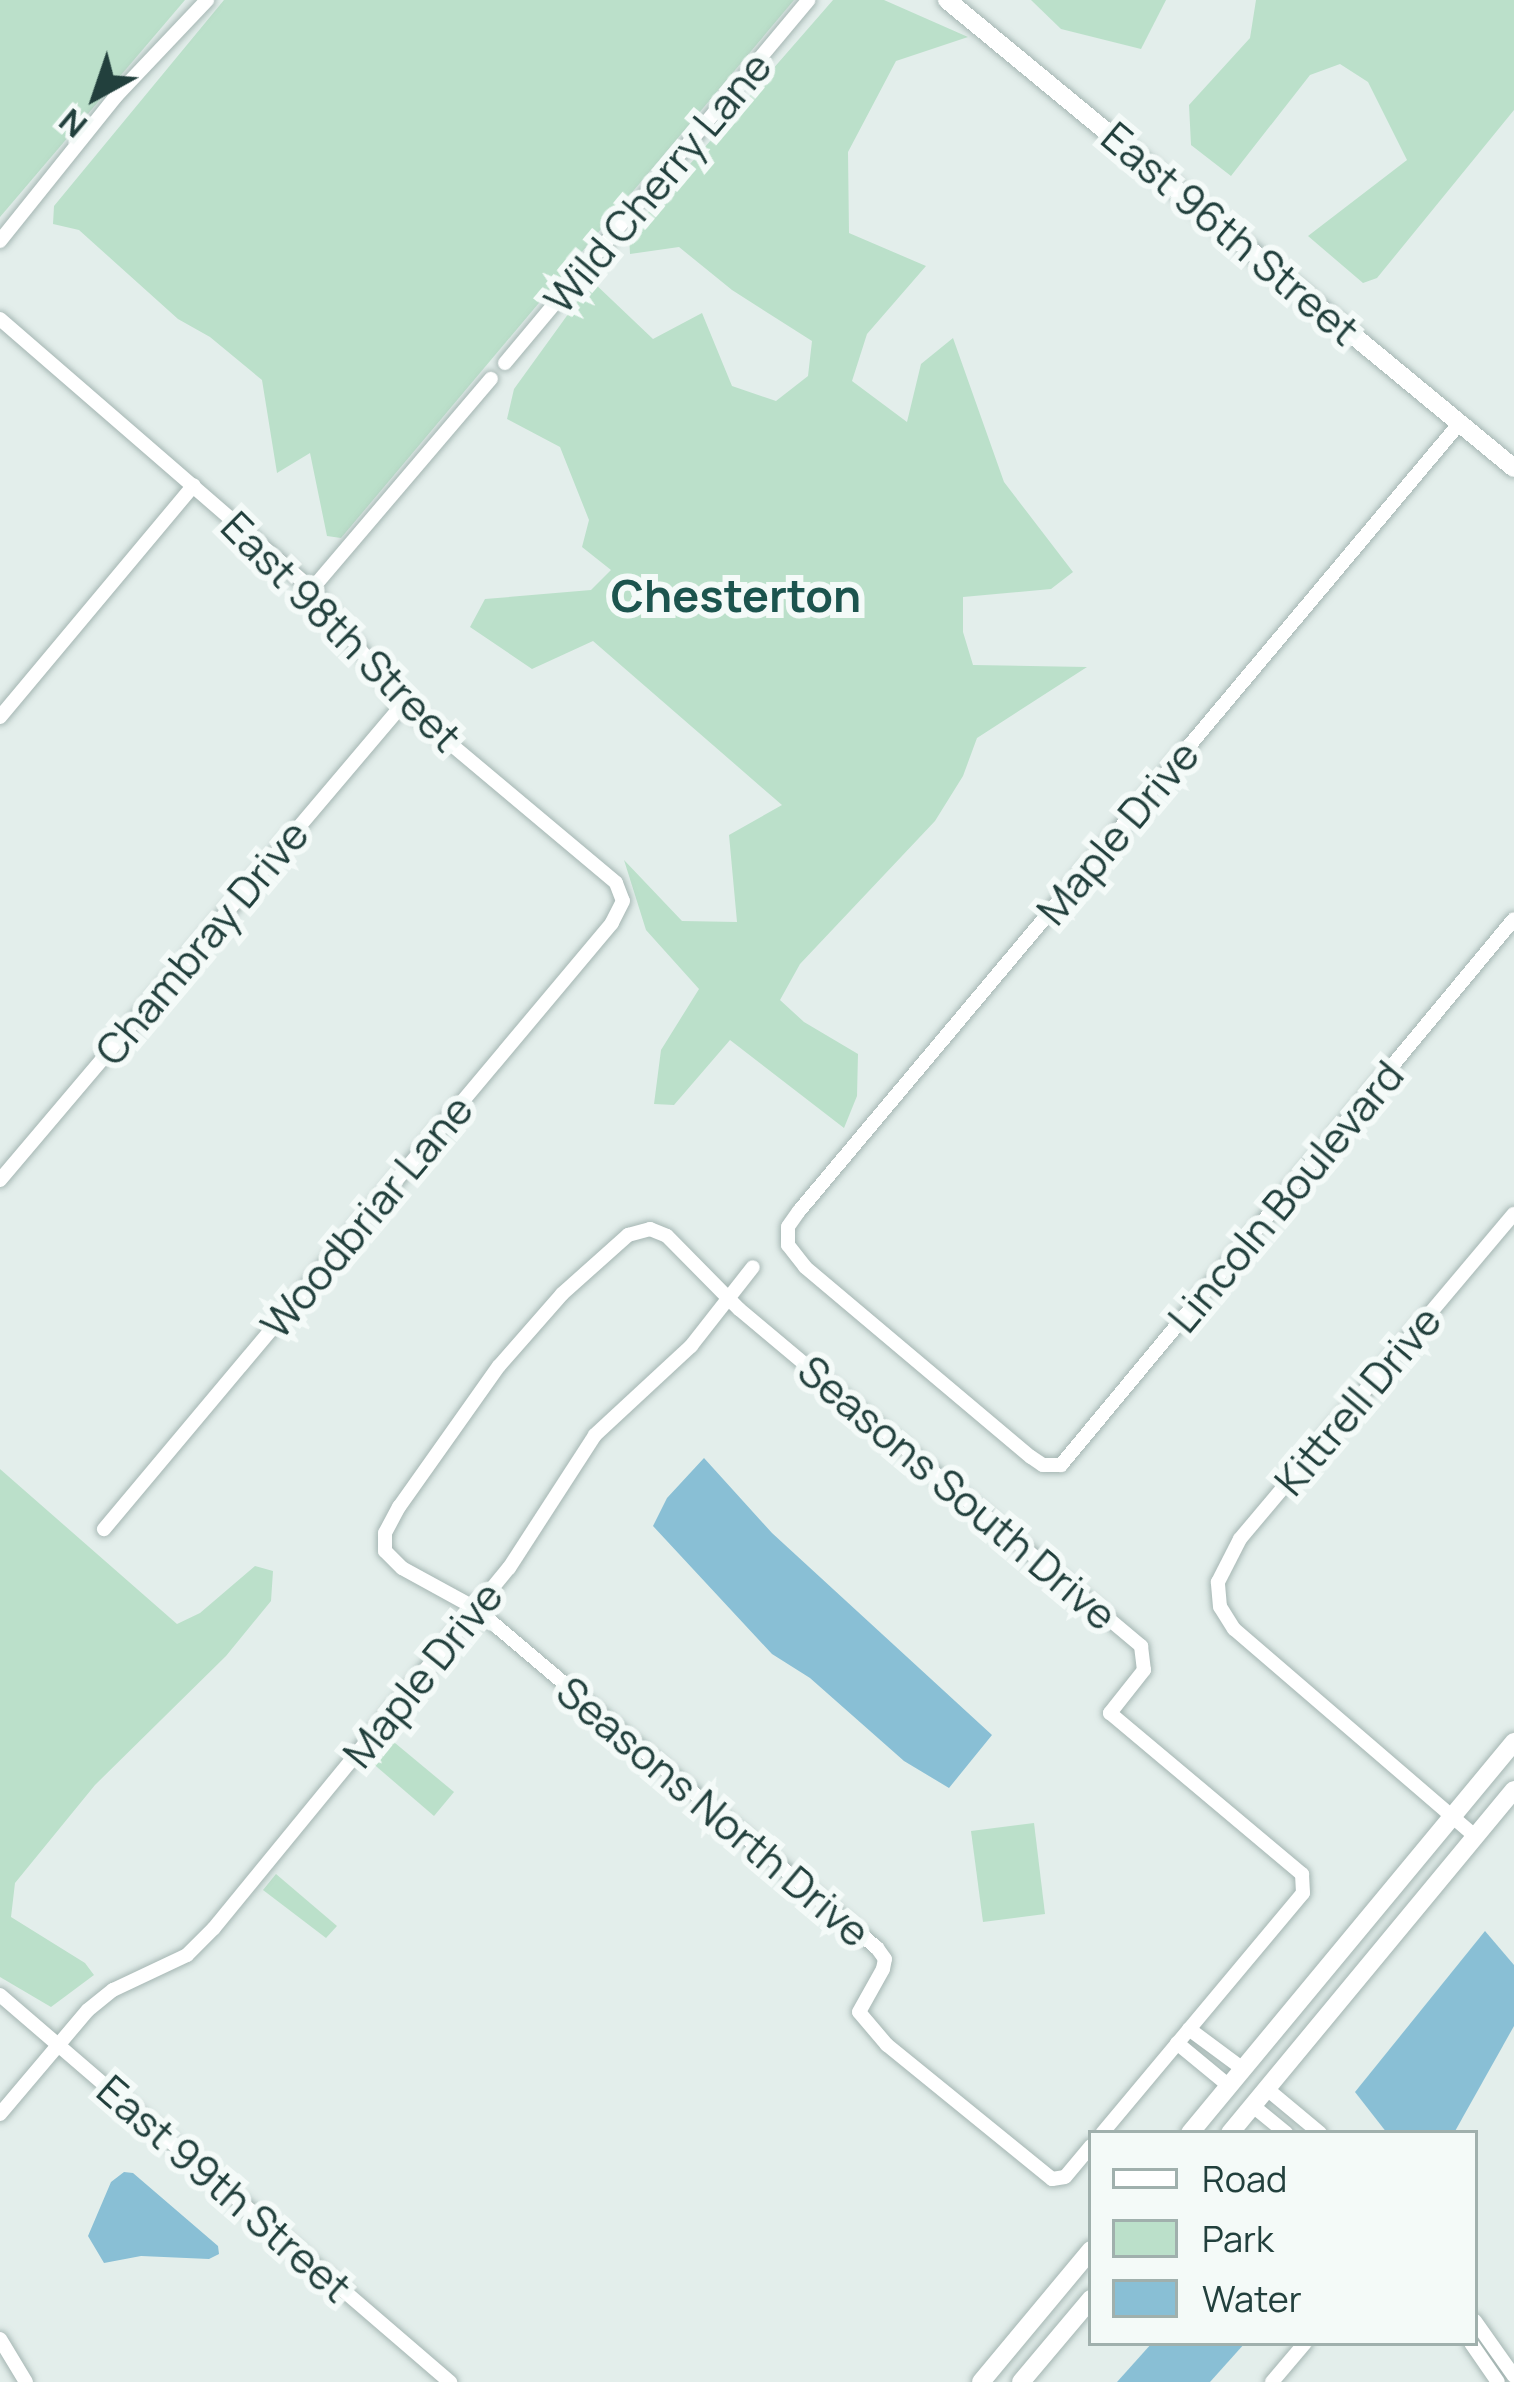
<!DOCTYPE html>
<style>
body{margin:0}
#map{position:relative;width:1514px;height:2382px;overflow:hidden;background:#e3eeeb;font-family:Manrope,sans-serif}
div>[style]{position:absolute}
.green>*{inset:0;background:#bbe0ca}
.water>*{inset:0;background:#89bfd5}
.roads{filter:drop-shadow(0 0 3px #a5b6b3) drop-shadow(0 0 3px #a5b6b3)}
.street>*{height:14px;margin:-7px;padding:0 7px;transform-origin:7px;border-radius:7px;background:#fff}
.secondary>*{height:18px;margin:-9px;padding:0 9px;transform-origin:9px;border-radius:9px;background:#fff}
span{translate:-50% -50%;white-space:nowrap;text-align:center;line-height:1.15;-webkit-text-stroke:12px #f4faf8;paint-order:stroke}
.street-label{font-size:42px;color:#22403d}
.neighbourhood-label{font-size:45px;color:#1c544e;font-weight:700}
.legend{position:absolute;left:1088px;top:2130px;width:390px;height:216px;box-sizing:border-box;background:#f4faf8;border:3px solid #a0b0ad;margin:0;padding:15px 21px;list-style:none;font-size:36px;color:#22403d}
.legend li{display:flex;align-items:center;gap:24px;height:60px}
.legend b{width:60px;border:3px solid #a0b0ad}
.north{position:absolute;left:36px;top:36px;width:120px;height:120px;-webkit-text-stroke:9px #f4faf8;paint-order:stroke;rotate:220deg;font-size:33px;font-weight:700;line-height:48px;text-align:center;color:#22403d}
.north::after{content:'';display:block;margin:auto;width:42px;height:54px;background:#22403d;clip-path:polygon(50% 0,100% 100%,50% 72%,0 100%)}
</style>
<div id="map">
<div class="green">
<div style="clip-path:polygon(0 0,185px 0,0 217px)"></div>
<div style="clip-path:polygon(224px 0,794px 0,341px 538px,327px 536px,310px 453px,277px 473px,262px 380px,210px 337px,178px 319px,79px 230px,53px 224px,54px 206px)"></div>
<div style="clip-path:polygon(833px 0,884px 0,968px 37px,896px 61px,848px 152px,849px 233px,926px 266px,867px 334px,852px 381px,907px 422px,921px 364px,953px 338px,1004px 482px,1073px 572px,1051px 589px,963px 597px,963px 632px,973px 665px,1087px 667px,977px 738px,963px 776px,935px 821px,800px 964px,780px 1000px,804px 1022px,858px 1054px,857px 1096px,844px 1128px,730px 1040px,674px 1105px,654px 1104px,661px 1050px,699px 989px,646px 930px,624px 860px,682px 921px,737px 922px,729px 835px,782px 805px,593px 641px,532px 669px,470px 627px,485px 599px,591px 590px,611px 570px,582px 547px,589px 520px,560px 447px,507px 419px,514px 389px,592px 281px,653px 339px,702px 313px,732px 386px,776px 401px,808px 376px,812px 341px,732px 290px,679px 247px,630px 254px,629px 234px)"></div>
<div style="clip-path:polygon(1031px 0,1166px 0,1141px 49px,1061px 29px)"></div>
<div style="clip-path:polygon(1256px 0,1514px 0,1514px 110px,1377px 278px,1363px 283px,1308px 236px,1407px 160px,1368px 82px,1340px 64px,1310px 75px,1231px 176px,1191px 145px,1189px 105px,1250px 38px)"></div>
<div style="clip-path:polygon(0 1469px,177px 1624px,200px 1613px,255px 1566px,273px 1571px,271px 1601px,226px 1656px,95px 1785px,15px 1883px,11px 1917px,85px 1963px,94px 1975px,51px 2007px,0 1977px)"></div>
<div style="clip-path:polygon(389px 1738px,454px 1792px,434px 1816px,370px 1761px)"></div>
<div style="clip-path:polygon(1034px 1823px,1045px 1914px,983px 1922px,971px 1831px)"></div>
<div style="clip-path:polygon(276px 1874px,337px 1926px,326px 1938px,263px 1890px)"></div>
</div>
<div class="water">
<div style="clip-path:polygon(704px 1458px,772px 1533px,992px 1735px,949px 1788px,904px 1761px,810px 1678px,772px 1654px,653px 1526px,667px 1498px)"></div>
<div style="clip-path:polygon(1485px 1931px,1514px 1965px,1514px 2026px,1454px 2133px,1387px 2133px,1355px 2092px)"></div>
<div style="clip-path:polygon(124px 2172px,133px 2173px,218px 2246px,219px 2254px,209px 2259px,141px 2256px,104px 2263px,88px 2236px,111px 2182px)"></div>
<div style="clip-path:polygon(1152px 2343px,1245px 2343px,1210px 2382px,1117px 2382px)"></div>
</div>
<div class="roads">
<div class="street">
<div style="left:0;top:241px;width:187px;rotate:-51.3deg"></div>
<div style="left:117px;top:95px;width:131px;rotate:-46.5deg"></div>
<div style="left:0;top:319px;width:413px;rotate:40.9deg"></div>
<div style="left:312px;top:589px;width:147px;rotate:51.6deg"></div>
<div style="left:403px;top:704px;width:278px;rotate:40deg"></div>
<div style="left:616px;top:883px;width:19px;rotate:69deg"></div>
<div style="left:623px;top:901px;width:25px;rotate:117deg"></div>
<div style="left:612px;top:923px;width:791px;rotate:129.97deg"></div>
<div style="left:505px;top:363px;width:473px;rotate:-50.1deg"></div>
<div style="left:1459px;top:424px;width:1027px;rotate:129.98deg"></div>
<div style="left:799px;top:1211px;width:19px;rotate:125deg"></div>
<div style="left:788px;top:1227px;width:18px;rotate:90deg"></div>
<div style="left:788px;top:1245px;width:28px;rotate:52deg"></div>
<div style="left:805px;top:1267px;width:295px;rotate:40.1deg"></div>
<div style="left:1031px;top:1457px;width:14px;rotate:34deg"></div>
<div style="left:1043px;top:1465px;width:18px"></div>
<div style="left:1061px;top:1465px;width:709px;rotate:-50.32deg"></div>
<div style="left:312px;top:589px;width:276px;rotate:-49.6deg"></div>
<div style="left:0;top:717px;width:302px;rotate:-50.1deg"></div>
<div style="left:0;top:1180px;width:624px;rotate:-49.75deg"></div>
<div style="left:1476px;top:1837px;width:319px;rotate:-139.3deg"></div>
<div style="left:1234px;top:1629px;width:26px;rotate:-122deg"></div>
<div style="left:1220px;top:1607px;width:25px;rotate:-95deg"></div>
<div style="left:1218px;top:1582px;width:48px;rotate:-62.9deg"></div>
<div style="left:1240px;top:1539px;width:425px;rotate:-49.9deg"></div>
<div style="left:0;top:1995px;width:594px;rotate:40.7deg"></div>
<div style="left:1189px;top:2029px;width:67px;rotate:36.5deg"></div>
<div style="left:1177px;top:2043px;width:67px;rotate:39.6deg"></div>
<div style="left:1267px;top:2089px;width:69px;rotate:39.7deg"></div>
<div style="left:1253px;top:2106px;width:43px;rotate:39.3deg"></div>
<div style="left:0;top:2114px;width:136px;rotate:-49.8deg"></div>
<div style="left:88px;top:2010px;width:32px;rotate:-39deg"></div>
<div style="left:113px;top:1990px;width:82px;rotate:-25.3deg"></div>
<div style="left:187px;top:1955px;width:38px;rotate:-45deg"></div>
<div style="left:214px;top:1928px;width:465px;rotate:-50.7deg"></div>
<div style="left:509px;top:1568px;width:158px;rotate:-57.1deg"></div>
<div style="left:595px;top:1435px;width:131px;rotate:-42.8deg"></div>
<div style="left:691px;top:1346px;width:100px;rotate:-51.9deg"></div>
<div style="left:1091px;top:2146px;width:40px;rotate:130deg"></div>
<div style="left:1065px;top:2177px;width:13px;rotate:171deg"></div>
<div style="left:1052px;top:2179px;width:213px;rotate:-140.9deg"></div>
<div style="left:887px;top:2045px;width:43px;rotate:-130.3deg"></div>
<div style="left:859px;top:2012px;width:49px;rotate:-60.8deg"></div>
<div style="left:883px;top:1969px;width:10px;rotate:-79deg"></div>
<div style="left:885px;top:1959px;width:14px;rotate:-126deg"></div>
<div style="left:877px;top:1948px;width:527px;rotate:-139.78deg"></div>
<div style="left:475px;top:1608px;width:83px;rotate:-151.3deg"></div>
<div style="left:402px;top:1568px;width:24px;rotate:-135deg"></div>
<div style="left:385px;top:1551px;width:18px;rotate:-90deg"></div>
<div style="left:385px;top:1533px;width:30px;rotate:-62deg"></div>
<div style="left:399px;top:1507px;width:173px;rotate:-54.7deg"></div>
<div style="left:499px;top:1366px;width:96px;rotate:-48.8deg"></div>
<div style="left:562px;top:1294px;width:89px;rotate:-41.8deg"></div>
<div style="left:628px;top:1235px;width:23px;rotate:-15deg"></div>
<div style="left:650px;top:1229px;width:18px;rotate:22deg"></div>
<div style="left:667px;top:1236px;width:103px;rotate:45.4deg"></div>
<div style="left:739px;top:1309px;width:525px;rotate:39.97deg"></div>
<div style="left:1141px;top:1646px;width:24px;rotate:83deg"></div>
<div style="left:1144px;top:1670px;width:55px;rotate:128.3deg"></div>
<div style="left:1110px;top:1713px;width:251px;rotate:40deg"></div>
<div style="left:1302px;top:1874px;width:19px;rotate:87deg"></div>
<div style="left:1303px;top:1893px;width:313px;rotate:129.9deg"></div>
<div style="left:1475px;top:2321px;width:67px;rotate:54.7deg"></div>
<div style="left:0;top:2339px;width:50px;rotate:58.8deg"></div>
<div style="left:1471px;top:2343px;width:47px;rotate:55.3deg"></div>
<div style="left:1272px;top:2382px;width:51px;rotate:-49.8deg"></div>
</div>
<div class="secondary">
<div style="left:947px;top:0;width:735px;rotate:39.54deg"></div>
<div style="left:1190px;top:2133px;width:508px;rotate:-50.35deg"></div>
<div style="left:1230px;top:2133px;width:445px;rotate:-50.4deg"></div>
<div style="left:981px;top:2382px;width:172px;rotate:-50.2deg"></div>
<div style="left:1021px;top:2382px;width:109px;rotate:-49.9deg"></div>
</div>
</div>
<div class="street-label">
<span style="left:657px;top:182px;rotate:-50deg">Wild Cherry Lane</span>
<span style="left:1231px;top:233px;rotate:40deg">East 96th Street</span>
<span style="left:342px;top:631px;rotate:45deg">East 98th Street</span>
<span style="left:1117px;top:832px;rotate:-50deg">Maple Drive</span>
<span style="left:201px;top:942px;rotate:-50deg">Chambray Drive</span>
<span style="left:1285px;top:1196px;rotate:-50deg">Lincoln Boulevard</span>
<span style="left:366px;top:1216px;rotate:-50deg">Woodbriar Lane</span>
<span style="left:1357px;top:1400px;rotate:-50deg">Kittrell Drive</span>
<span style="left:958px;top:1492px;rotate:40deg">Seasons South Drive</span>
<span style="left:422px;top:1674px;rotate:-51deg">Maple Drive</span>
<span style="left:714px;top:1811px;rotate:40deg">Seasons North Drive</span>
<span style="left:225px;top:2188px;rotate:41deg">East 99th Street</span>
</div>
<div class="neighbourhood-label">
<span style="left:736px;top:596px">Chesterton</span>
</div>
<ul class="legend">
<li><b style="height:15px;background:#fff"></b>Road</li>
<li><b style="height:33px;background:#bbe0ca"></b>Park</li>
<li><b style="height:33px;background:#89bfd5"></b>Water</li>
</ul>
<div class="north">N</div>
</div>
